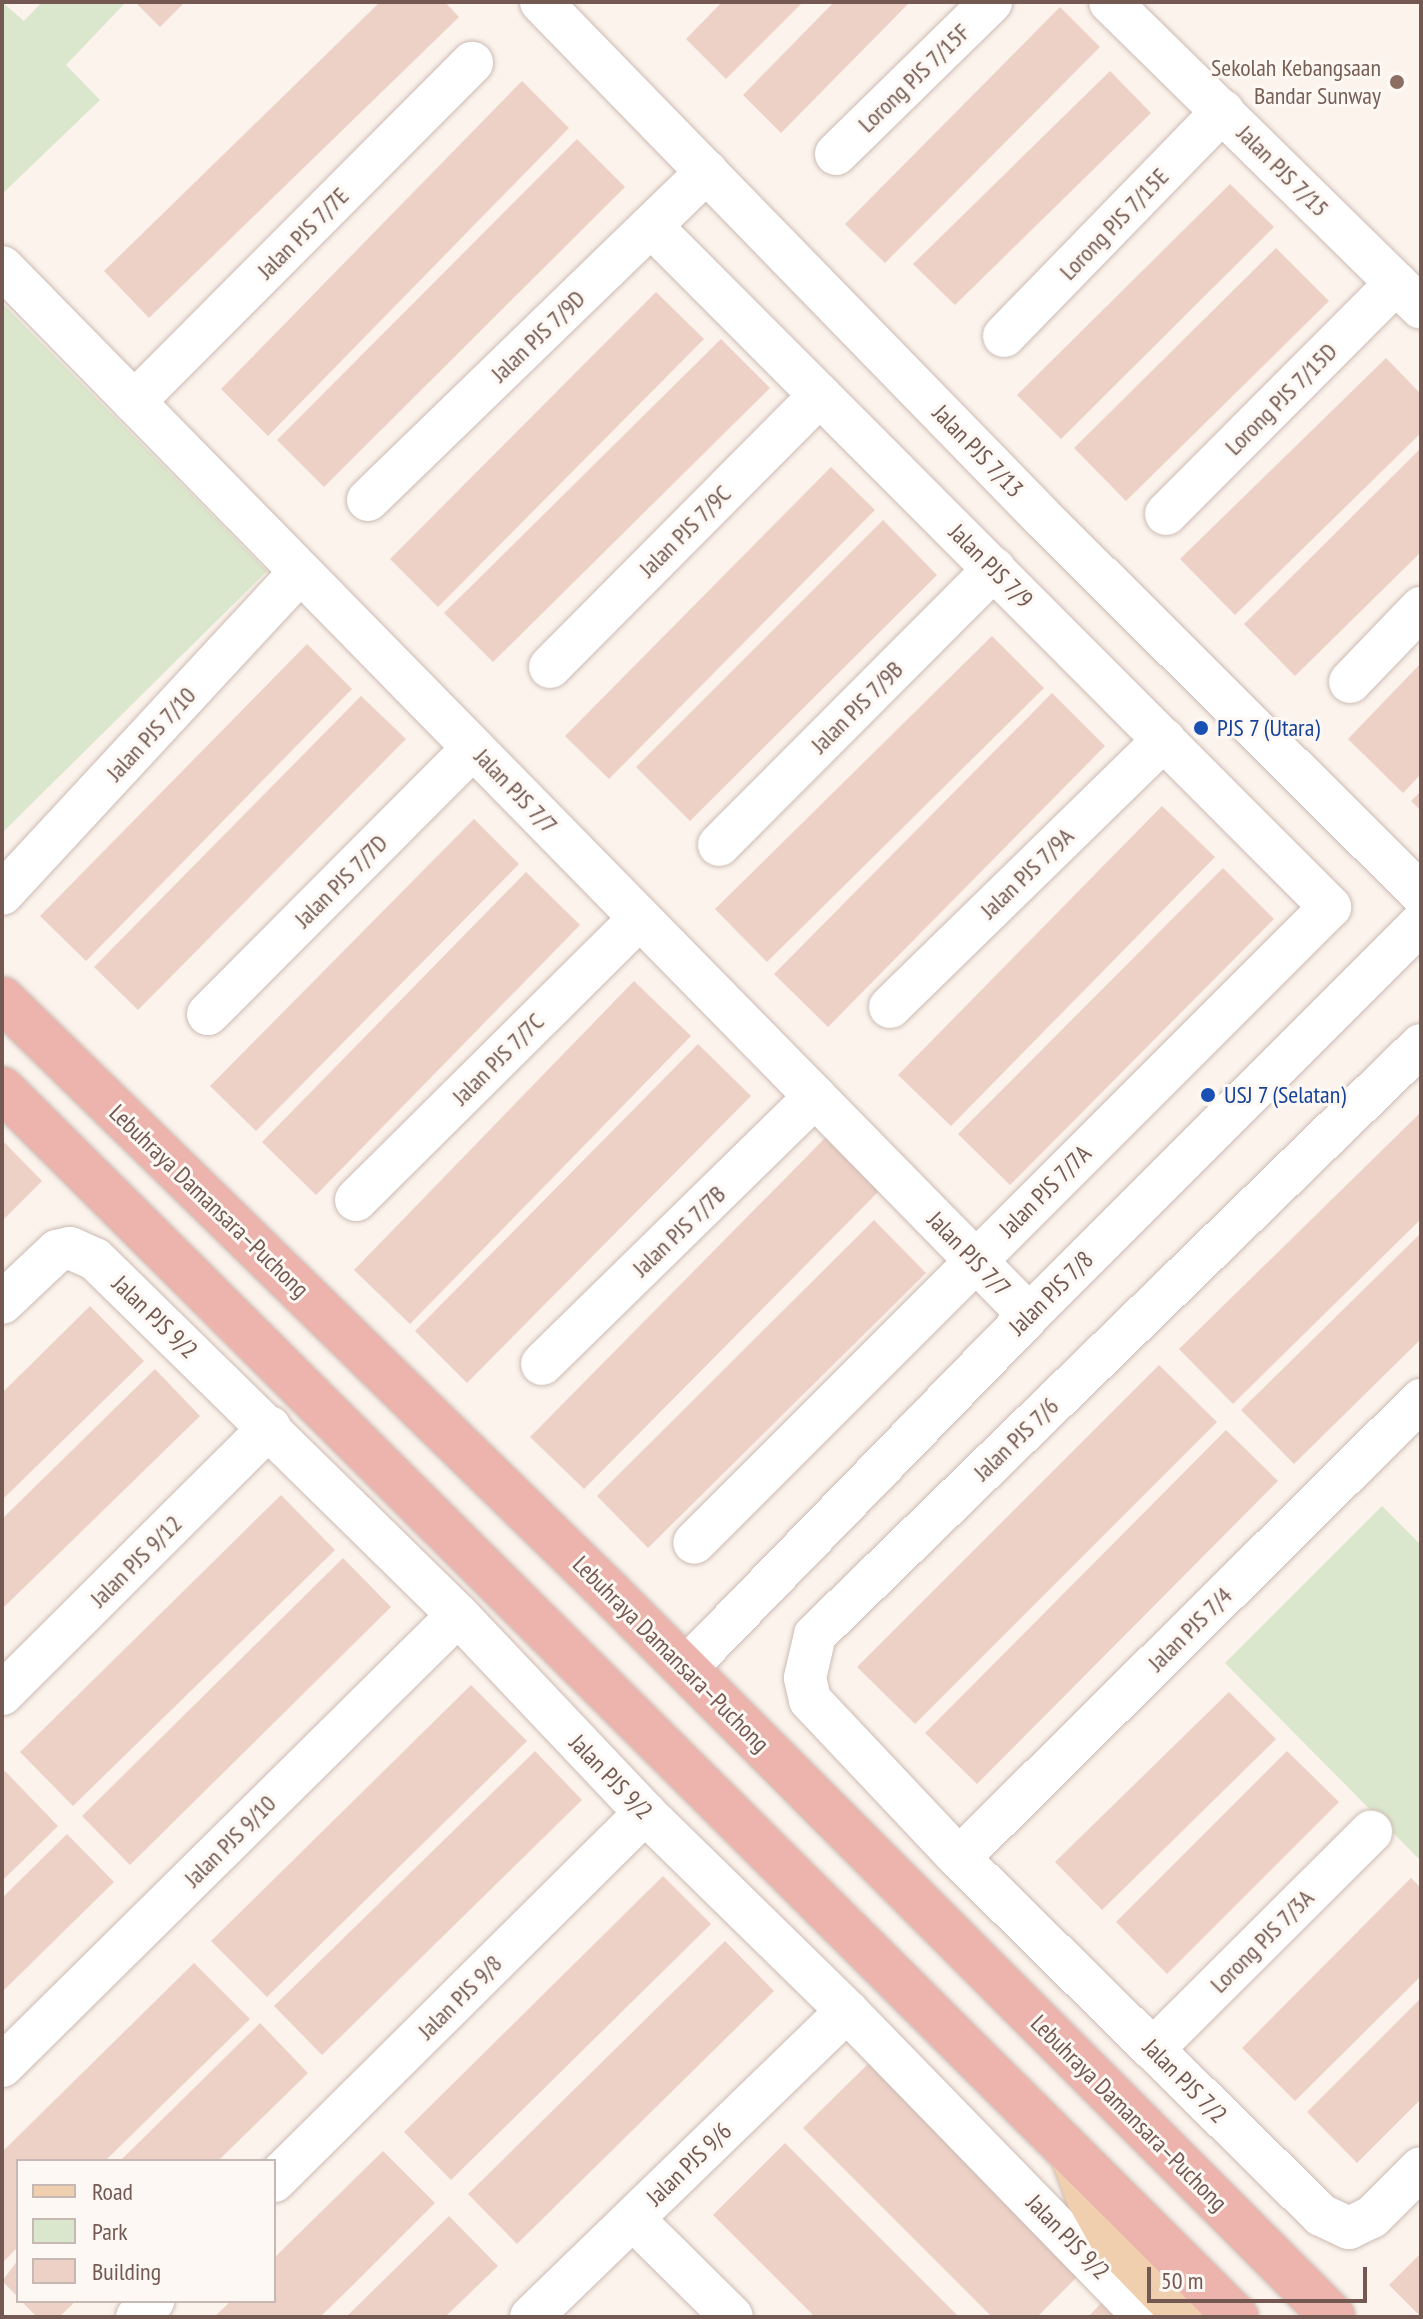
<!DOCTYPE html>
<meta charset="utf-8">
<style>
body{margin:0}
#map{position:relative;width:1423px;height:2319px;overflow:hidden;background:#fbf3ec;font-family:"PT Sans Narrow",sans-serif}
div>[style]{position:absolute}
.green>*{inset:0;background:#dbe7cc}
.building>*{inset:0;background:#edd1c7}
.roads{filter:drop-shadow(0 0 2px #ccbbb3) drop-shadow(0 0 2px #ccbbb3)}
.minor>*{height:42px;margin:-21px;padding:0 21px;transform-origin:21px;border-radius:21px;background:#fff}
.major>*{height:44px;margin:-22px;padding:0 22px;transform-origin:22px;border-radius:22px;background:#f0cfae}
.highway>*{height:44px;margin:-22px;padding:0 22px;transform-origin:22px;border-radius:22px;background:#ecb4ac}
.dots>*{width:22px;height:22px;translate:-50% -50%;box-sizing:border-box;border:4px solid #fdf8f3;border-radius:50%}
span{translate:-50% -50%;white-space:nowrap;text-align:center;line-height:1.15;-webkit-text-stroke:6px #fdf8f3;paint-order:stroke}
.education-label{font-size:24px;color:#785e54}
.right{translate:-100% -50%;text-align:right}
.street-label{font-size:24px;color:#735952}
.transit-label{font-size:24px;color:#164399}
.left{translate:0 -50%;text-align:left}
.frame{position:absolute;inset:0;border:4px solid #735952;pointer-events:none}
.legend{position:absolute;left:16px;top:2159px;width:260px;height:144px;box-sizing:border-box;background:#fdf8f3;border:2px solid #c6b8b3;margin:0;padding:10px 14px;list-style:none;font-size:24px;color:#735952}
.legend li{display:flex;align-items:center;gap:16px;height:40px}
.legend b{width:40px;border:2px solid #c6b8b3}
.scale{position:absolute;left:1147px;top:2267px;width:220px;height:36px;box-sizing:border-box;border:4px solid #735952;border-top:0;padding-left:10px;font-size:24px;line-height:28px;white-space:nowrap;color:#735952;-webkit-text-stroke:6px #fdf8f3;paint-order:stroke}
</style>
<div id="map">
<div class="green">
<div style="clip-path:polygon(2px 2px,24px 21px,42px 2px,126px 2px,66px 65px,100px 100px,2px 194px)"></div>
<div style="clip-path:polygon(2px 303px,267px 571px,2px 833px)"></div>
<div style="clip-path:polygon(1382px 1506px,1421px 1545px,1421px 1861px,1225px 1663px)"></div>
</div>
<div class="building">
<div style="clip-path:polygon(135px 2px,185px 2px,160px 27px)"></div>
<div style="clip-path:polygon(380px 2px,445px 2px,459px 17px,149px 318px,104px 271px)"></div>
<div style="clip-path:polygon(722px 2px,803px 2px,726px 79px,686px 39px)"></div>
<div style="clip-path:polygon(834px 2px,910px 2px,781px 133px,743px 95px)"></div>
<div style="clip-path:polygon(1060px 7px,1100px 47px,885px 263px,845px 224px)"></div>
<div style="clip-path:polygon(1110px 71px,1151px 113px,955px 305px,913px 264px)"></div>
<div style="clip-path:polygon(522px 81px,569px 128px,268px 436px,221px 389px)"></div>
<div style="clip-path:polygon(577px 139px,625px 187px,324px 487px,277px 440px)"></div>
<div style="clip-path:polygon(1230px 184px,1274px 227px,1061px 439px,1017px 395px)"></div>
<div style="clip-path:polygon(1276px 248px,1329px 301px,1126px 501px,1074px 448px)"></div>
<div style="clip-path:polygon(656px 292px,704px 339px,438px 607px,390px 559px)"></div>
<div style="clip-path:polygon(721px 339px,770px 388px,493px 662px,444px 613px)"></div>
<div style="clip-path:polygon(1386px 358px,1421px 394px,1421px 433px,1235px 615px,1180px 559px)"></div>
<div style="clip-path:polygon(1421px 448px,1421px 552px,1295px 676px,1244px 624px)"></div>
<div style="clip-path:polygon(831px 467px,875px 510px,609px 779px,565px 736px)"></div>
<div style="clip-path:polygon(883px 520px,937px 575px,690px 821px,636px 767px)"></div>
<div style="clip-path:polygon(992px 636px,1044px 688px,767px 962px,715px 909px)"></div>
<div style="clip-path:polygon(307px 644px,352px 689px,86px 961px,40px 916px)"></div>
<div style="clip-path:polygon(1421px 663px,1421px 774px,1403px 793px,1348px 739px)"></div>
<div style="clip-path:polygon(1052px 693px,1105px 746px,828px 1027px,774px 974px)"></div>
<div style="clip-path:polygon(361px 696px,406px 739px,138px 1010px,94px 967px)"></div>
<div style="clip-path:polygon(1421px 791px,1421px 811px,1411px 801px)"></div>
<div style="clip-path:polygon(1162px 806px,1215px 857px,951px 1126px,898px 1075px)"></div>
<div style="clip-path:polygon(474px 819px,519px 864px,256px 1131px,210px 1086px)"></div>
<div style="clip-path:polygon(1223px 868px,1274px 919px,1010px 1185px,958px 1134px)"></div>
<div style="clip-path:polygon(526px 872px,580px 925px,316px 1195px,262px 1142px)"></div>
<div style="clip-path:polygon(634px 981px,691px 1036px,410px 1324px,354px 1270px)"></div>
<div style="clip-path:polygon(698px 1044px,751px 1096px,467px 1383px,415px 1331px)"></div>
<div style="clip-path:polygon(1421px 1112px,1421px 1219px,1233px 1404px,1179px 1349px)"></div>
<div style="clip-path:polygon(828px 1135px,882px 1188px,584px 1489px,530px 1437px)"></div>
<div style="clip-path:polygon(2px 1140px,42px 1181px,2px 1221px)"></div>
<div style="clip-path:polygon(874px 1220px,926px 1273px,648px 1548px,597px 1496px)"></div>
<div style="clip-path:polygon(1421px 1233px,1421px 1339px,1294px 1464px,1241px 1410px)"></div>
<div style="clip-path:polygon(90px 1306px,144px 1361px,2px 1500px,2px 1393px)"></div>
<div style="clip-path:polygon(1159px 1365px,1217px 1422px,915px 1724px,857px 1667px)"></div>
<div style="clip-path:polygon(155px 1369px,200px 1416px,2px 1609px,2px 1519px)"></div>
<div style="clip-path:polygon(1226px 1430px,1278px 1481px,977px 1784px,925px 1733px)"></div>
<div style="clip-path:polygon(281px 1495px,335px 1550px,73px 1806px,20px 1752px)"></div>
<div style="clip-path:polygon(343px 1558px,391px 1607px,130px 1865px,82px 1816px)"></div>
<div style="clip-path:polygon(471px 1685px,527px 1741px,267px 1997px,211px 1941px)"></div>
<div style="clip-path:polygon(1229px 1692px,1276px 1739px,1102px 1910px,1055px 1862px)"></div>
<div style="clip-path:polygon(535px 1751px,582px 1800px,322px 2055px,274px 2006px)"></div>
<div style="clip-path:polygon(1287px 1751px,1339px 1802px,1167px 1974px,1116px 1922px)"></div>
<div style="clip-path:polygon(5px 1771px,58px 1826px,2px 1881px,2px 1774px)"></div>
<div style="clip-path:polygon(67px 1834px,114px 1882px,2px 1992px,2px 1898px)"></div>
<div style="clip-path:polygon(663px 1876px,711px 1924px,451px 2180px,404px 2132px)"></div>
<div style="clip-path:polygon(1411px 1878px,1421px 1888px,1421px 1976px,1295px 2101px,1242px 2048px)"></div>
<div style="clip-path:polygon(725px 1941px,774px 1991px,517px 2244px,468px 2194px)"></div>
<div style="clip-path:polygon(194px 1963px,250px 2019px,105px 2161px,18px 2161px,18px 2247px,2px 2263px,2px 2152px)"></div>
<div style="clip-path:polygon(1421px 1998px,1421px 2099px,1357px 2163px,1307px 2112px)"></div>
<div style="clip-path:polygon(260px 2023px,308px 2073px,265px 2115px,218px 2161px,120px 2161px)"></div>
<div style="clip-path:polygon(875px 2057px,1086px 2268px,1037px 2317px,992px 2317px,803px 2128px)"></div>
<div style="clip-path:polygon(785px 2143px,959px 2317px,815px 2317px,713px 2215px)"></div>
<div style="clip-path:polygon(383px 2151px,435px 2203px,350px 2288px,320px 2317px,214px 2317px,231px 2301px,274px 2301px,274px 2258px)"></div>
<div style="clip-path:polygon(449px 2216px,498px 2266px,445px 2317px,346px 2317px)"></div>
<div style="clip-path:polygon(1421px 2253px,1421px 2317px,1389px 2285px)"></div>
<div style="clip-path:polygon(18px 2260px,18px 2297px,2px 2281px)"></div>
<div style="clip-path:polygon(21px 2301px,76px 2301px,59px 2317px,37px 2317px)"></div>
<div style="clip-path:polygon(1103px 2301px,1119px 2317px,1088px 2317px)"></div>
</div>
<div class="roads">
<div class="minor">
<div style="left:541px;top:2px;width:718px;rotate:45.79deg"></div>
<div style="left:1042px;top:517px;width:535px;rotate:44.85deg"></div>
<div style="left:1110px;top:2px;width:436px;rotate:44.5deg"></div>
<div style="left:836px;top:154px;width:217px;rotate:-44.4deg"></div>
<div style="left:651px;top:226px;width:962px;rotate:45.08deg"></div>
<div style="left:1330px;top:907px;width:899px;rotate:135deg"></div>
<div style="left:2px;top:267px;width:1467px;rotate:45.58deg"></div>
<div style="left:1004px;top:336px;width:314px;rotate:-45.8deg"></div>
<div style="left:134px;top:402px;width:479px;rotate:-45.1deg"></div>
<div style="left:368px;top:500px;width:472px;rotate:-44.1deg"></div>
<div style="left:1166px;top:514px;width:326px;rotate:-45.1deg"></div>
<div style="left:550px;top:667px;width:383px;rotate:-45.2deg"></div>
<div style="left:1350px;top:682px;width:103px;rotate:-46.2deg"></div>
<div style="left:719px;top:845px;width:390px;rotate:-45.1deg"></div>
<div style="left:2px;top:894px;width:437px;rotate:-47.2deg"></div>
<div style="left:890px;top:1007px;width:383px;rotate:-44.3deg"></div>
<div style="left:208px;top:1014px;width:375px;rotate:-45.1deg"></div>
<div style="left:1421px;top:1045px;width:846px;rotate:135.77deg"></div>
<div style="left:815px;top:1635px;width:44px;rotate:103.1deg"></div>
<div style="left:805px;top:1678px;width:23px;rotate:77deg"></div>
<div style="left:810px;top:1700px;width:217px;rotate:46.7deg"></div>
<div style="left:959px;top:1858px;width:508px;rotate:44.6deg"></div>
<div style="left:1321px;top:2215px;width:31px;rotate:25deg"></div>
<div style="left:1349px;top:2228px;width:25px;rotate:-26deg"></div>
<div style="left:1372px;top:2217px;width:69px;rotate:-45deg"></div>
<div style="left:356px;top:1200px;width:400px;rotate:-44.8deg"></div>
<div style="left:2px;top:1303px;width:76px;rotate:-43.4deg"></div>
<div style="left:57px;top:1251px;width:13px;rotate:-13deg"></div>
<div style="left:70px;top:1248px;width:27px;rotate:24deg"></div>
<div style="left:95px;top:1259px;width:508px;rotate:44.44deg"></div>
<div style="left:458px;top:1615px;width:272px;rotate:46.6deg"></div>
<div style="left:645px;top:1813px;width:283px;rotate:44.4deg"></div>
<div style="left:847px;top:2011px;width:427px;rotate:45.8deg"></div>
<div style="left:542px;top:1364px;width:382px;rotate:-44.4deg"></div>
<div style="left:686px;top:1668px;width:492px;rotate:-45.8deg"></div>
<div style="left:1029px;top:1315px;width:554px;rotate:-45deg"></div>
<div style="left:2px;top:1694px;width:378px;rotate:-44.9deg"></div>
<div style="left:959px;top:1858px;width:651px;rotate:-44.75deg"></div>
<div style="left:1153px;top:2049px;width:308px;rotate:-44.9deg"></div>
<div style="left:2px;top:2066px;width:641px;rotate:-44.68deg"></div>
<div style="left:274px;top:2181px;width:523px;rotate:-44.77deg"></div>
<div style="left:633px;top:2219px;width:139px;rotate:44.7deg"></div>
<div style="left:137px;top:2317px;width:23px;rotate:-45deg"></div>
<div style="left:531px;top:2317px;width:440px;rotate:-44.1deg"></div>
</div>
<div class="major">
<div style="left:1072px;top:2154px;width:45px;rotate:69.1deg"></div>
<div style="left:1088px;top:2196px;width:54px;rotate:61deg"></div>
<div style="left:1114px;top:2243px;width:103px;rotate:45.8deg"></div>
</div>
<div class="highway">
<div style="left:2px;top:999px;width:853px;rotate:44.33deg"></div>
<div style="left:612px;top:1595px;width:1020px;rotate:45.04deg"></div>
<div style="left:2px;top:1089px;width:1741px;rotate:44.86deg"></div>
</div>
</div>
<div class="dots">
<div style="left:1397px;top:82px;background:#8d6e63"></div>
<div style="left:1201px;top:728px;background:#1a4fb4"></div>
<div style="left:1208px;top:1095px;background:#1a4fb4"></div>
</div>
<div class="education-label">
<span class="right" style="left:1381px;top:82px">Sekolah Kebangsaan<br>Bandar Sunway</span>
</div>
<div class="street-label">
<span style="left:914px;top:78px;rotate:-44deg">Lorong PJS 7/15F</span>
<span style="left:1283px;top:171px;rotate:45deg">Jalan PJS 7/15</span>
<span style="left:1114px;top:224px;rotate:-46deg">Lorong PJS 7/15E</span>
<span style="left:303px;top:233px;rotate:-45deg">Jalan PJS 7/7E</span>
<span style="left:538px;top:336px;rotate:-44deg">Jalan PJS 7/9D</span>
<span style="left:1281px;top:399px;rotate:-45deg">Lorong PJS 7/15D</span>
<span style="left:978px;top:451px;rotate:46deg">Jalan PJS 7/13</span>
<span style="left:685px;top:531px;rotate:-45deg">Jalan PJS 7/9C</span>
<span style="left:991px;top:566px;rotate:45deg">Jalan PJS 7/9</span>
<span style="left:857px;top:707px;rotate:-45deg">Jalan PJS 7/9B</span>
<span style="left:151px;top:734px;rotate:-47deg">Jalan PJS 7/10</span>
<span style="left:516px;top:791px;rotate:46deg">Jalan PJS 7/7</span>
<span style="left:1027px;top:873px;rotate:-44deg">Jalan PJS 7/9A</span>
<span style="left:341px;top:881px;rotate:-45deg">Jalan PJS 7/7D</span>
<span style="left:498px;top:1059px;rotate:-45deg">Jalan PJS 7/7C</span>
<span style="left:1045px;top:1191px;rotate:-45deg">Jalan PJS 7/7A</span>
<span style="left:209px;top:1201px;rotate:44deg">Lebuhraya Damansara–Puchong</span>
<span style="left:679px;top:1231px;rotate:-44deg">Jalan PJS 7/7B</span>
<span style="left:969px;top:1254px;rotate:46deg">Jalan PJS 7/7</span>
<span style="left:1051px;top:1293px;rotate:-45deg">Jalan PJS 7/8</span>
<span style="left:155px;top:1317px;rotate:44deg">Jalan PJS 9/2</span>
<span style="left:1016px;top:1439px;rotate:-44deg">Jalan PJS 7/6</span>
<span style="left:136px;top:1561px;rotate:-45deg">Jalan PJS 9/12</span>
<span style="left:1190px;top:1629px;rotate:-45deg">Jalan PJS 7/4</span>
<span style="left:671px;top:1654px;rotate:45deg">Lebuhraya Damansara–Puchong</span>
<span style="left:611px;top:1777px;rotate:46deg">Jalan PJS 9/2</span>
<span style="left:230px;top:1841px;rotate:-45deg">Jalan PJS 9/10</span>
<span style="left:1262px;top:1941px;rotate:-45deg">Lorong PJS 7/3A</span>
<span style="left:460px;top:1997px;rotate:-45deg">Jalan PJS 9/8</span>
<span style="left:1185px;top:2081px;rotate:45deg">Jalan PJS 7/2</span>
<span style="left:1129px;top:2113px;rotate:45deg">Lebuhraya Damansara–Puchong</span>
<span style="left:689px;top:2164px;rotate:-44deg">Jalan PJS 9/6</span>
<span style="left:1068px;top:2237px;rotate:46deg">Jalan PJS 9/2</span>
</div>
<div class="transit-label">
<span class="left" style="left:1217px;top:728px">PJS 7 (Utara)</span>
<span class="left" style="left:1224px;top:1095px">USJ 7 (Selatan)</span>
</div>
<div class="frame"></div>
<ul class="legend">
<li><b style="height:10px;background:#f0cfae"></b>Road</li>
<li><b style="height:22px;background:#dbe7cc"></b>Park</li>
<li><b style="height:22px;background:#edd1c7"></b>Building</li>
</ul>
<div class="scale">50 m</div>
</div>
